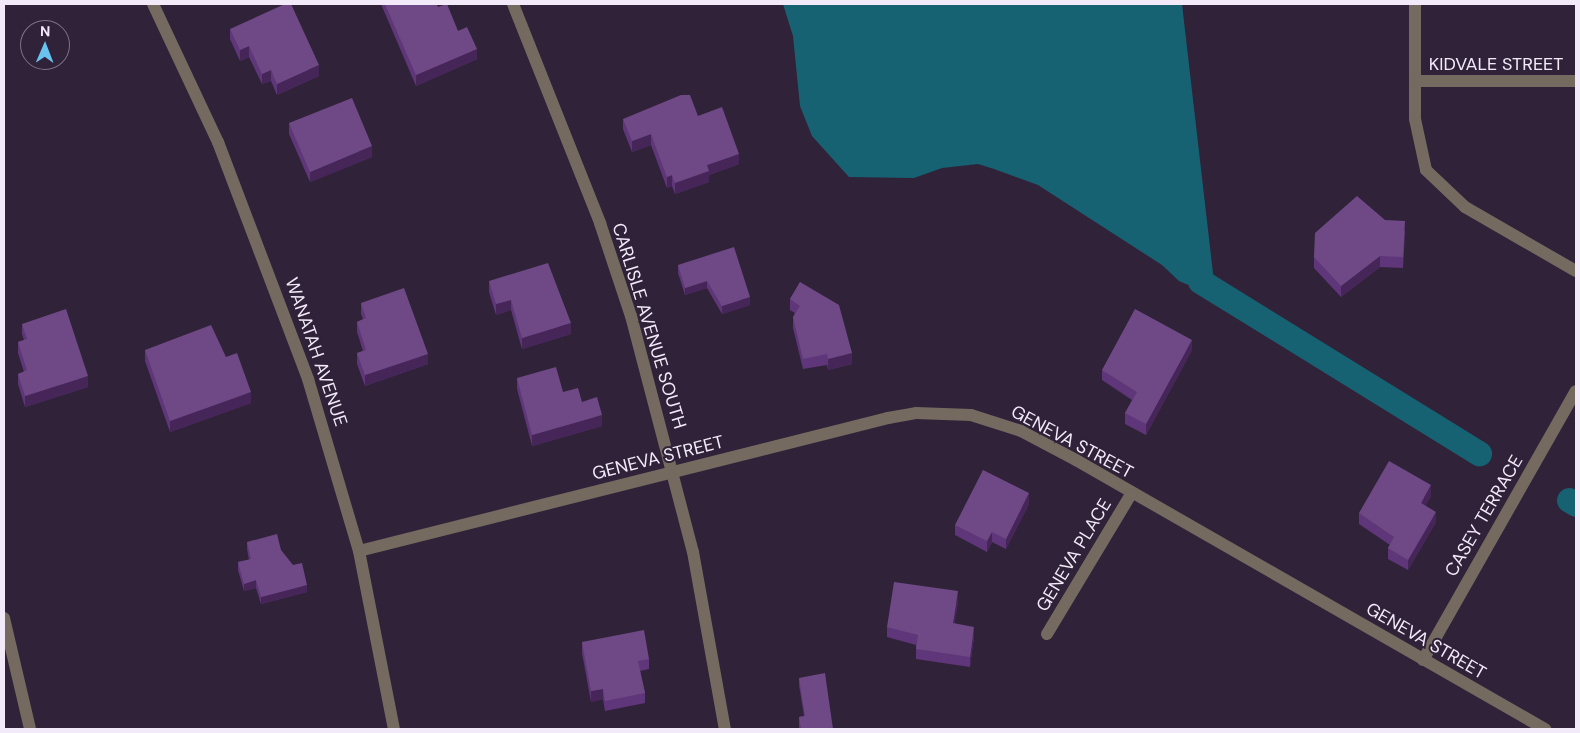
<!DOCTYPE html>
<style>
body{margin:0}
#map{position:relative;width:1580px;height:733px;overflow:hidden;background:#302239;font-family:"DM Sans",sans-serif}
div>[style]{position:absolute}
.water>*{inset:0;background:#176272}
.canal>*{height:25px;margin:-12.5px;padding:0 12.5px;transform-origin:12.5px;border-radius:12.5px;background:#176272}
.minor>*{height:12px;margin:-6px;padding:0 6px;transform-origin:6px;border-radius:6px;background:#746a5f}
.wall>*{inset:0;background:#5f3679}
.shaded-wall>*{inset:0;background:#462659}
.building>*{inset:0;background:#6f4986}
span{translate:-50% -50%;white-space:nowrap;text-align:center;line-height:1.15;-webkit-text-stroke:4px #302239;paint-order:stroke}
.street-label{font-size:18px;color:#f2eaf9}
.frame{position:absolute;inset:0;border:5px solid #f2eaf9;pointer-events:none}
.north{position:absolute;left:20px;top:20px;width:50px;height:50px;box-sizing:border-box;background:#302239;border:1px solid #7e7286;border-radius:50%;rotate:1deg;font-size:14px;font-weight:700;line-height:20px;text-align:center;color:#f2eaf9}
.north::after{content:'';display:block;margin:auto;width:18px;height:22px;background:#69c3f1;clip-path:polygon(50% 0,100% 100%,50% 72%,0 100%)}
</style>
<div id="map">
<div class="water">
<div style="clip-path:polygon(783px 4px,1182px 4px,1214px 282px,1205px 292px,1179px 281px,1162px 265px,1038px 185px,994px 169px,978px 164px,942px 168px,914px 178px,849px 177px,812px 136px,800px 106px,793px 36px)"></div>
</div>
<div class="canal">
<div style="left:1200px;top:281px;width:328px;rotate:31.7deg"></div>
<div style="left:1569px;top:500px;width:8px;rotate:30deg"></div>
</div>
<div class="minor">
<div style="left:153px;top:4px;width:153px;rotate:64.8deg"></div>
<div style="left:218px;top:142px;width:254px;rotate:69.2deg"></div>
<div style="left:308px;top:379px;width:179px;rotate:73.5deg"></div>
<div style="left:359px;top:551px;width:181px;rotate:78.9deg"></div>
<div style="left:513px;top:4px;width:236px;rotate:68.3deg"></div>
<div style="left:600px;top:223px;width:98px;rotate:71.6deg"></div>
<div style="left:631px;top:316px;width:244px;rotate:75.3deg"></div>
<div style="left:693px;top:552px;width:180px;rotate:79.8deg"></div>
<div style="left:1415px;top:4px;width:115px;rotate:90deg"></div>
<div style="left:1415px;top:119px;width:52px;rotate:77.8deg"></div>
<div style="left:1426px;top:170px;width:54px;rotate:43.5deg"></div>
<div style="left:1465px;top:207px;width:128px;rotate:30deg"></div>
<div style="left:1415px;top:81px;width:161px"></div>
<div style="left:359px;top:551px;width:545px;rotate:-14.11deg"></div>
<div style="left:888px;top:418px;width:28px;rotate:-10deg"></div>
<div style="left:916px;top:413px;width:55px;rotate:2.1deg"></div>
<div style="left:971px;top:415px;width:52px;rotate:17.7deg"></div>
<div style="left:1021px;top:431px;width:62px;rotate:27.8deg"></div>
<div style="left:1076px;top:460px;width:541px;rotate:29.84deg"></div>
<div style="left:4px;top:618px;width:114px;rotate:76.8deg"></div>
<div style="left:1047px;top:634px;width:163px;rotate:-59deg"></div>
<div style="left:1423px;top:660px;width:309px;rotate:-60.4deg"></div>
</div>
<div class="wall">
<div style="clip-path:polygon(381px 4px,436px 4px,438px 7px,458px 31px,477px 59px,416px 86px)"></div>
<div style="clip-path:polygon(230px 29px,319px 76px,277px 95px,271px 81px,262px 84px,249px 57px,240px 61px,230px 39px)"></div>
<div style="clip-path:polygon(698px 116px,739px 164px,709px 175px,709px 182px,675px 194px,672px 186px,667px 188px,651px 145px,632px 152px,623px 129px,623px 119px)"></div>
<div style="clip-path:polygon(289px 123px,372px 157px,310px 182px,289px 134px)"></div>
<div style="clip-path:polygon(1385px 220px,1405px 231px,1403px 268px,1380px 267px,1341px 297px,1314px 268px,1314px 257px)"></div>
<div style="clip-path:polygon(678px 265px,750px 305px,722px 314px,707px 288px,685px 295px,678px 273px)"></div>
<div style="clip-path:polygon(489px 281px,571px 334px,522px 349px,511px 310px,496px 315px,489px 292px)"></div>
<div style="clip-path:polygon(800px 282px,852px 364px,828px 370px,827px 365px,803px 369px,793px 328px,793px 317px,795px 313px,790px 310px,790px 299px)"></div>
<div style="clip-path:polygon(361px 303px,428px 364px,365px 386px,357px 364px,357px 353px,363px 351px,357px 332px,357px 322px,363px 319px,361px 314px)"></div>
<div style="clip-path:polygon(22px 324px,88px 387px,25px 407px,18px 384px,18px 374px,24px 372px,18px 353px,18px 342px,24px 340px,22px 334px)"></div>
<div style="clip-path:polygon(145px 350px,226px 357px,251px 403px,170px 432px,145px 361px)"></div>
<div style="clip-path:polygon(1192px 350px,1146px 435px,1125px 424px,1125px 413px,1132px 400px,1102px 380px,1102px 370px)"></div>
<div style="clip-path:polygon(517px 378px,563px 392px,582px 402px,602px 426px,532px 446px,517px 389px)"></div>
<div style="clip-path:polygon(1431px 496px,1425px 506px,1436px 522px,1408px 570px,1388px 559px,1388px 548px,1390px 545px,1359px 524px,1359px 513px)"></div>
<div style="clip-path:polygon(1029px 504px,1006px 549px,992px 542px,987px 552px,955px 535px,955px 525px)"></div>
<div style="clip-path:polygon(247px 542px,281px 550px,307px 592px,261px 604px,256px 588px,244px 591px,238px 570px,238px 562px,249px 560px,247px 549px)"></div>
<div style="clip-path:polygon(958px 602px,954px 623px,974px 637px,970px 667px,916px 659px,916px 645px,887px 637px,887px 627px)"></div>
<div style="clip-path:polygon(582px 642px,649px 659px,649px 669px,640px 671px,645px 693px,645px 703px,605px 711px,603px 699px,591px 702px,582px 653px)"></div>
<div style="clip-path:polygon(799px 678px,833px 729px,799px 729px,799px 717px,804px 716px,799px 685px)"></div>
</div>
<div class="shaded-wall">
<div style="clip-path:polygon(249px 46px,249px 57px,240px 61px,240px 50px)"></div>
<div style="clip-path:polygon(477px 49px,477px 59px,416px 86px,416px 75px)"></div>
<div style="clip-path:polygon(319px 65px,319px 76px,277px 95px,277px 84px)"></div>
<div style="clip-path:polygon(271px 70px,271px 81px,262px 84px,262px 74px)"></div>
<div style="clip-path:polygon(651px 134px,651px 145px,632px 152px,632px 141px)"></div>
<div style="clip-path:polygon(372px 146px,372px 157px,310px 182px,310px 172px)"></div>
<div style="clip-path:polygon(739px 154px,739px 164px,709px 175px,709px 182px,675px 194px,675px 183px,707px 165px)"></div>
<div style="clip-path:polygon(672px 175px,672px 186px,667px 188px,667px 177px)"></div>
<div style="clip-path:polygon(1380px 256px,1380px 267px,1341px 297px,1341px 286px)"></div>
<div style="clip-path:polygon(707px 281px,707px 288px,685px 295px,685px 288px)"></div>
<div style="clip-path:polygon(750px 297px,750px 305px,722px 314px,722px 306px)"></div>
<div style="clip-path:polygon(511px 300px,511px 310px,496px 315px,496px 304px)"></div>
<div style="clip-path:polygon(571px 323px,571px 334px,522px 349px,522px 338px)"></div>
<div style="clip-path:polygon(1192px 340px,1192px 350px,1146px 435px,1146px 424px)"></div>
<div style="clip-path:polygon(852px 353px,852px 364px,828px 370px,828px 359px)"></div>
<div style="clip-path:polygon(428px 354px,428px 364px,365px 386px,365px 375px)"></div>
<div style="clip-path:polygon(88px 376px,88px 387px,25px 407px,25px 396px)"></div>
<div style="clip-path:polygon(251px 392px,251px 403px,170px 432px,170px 421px)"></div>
<div style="clip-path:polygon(602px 415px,602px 426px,532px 446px,532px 435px)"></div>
<div style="clip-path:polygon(1431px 485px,1431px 496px,1421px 514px,1421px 503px)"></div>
<div style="clip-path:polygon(1029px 493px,1029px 504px,1006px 549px,1006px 539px)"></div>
<div style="clip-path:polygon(1436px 512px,1436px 522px,1408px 570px,1408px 560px)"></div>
<div style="clip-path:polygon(992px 532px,992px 542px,987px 552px,987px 541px)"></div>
<div style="clip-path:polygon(256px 580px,256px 588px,244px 591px,244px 584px)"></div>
<div style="clip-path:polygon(307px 585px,307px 592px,261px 604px,261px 597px)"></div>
<div style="clip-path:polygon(958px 591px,958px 602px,953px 634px,953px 623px)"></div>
<div style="clip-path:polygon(974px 627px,974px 637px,970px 667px,970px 657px)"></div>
<div style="clip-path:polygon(603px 689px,603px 699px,591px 702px,591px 691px)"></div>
</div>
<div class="building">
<div style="clip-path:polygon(285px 4px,291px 4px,319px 65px,277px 84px,271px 70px,262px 74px,249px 46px,240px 50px,230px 29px)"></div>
<div style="clip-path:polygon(385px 4px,436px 4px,438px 7px,447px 4px,458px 31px,467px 27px,477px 49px,416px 75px)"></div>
<div style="clip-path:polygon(681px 95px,690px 95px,698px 116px,722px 107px,739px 154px,707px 165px,709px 171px,675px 183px,672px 175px,667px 177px,651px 134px,632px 141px,623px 119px)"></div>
<div style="clip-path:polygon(352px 98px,372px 146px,310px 172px,289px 123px)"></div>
<div style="clip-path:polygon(1357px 196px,1385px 220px,1405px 221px,1403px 257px,1380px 256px,1341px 286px,1314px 257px,1315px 233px)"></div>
<div style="clip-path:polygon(734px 247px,750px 297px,722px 306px,707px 281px,685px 288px,678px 265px)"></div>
<div style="clip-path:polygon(548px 263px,571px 323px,522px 338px,511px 300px,496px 304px,489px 281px)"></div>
<div style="clip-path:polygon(800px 282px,839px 305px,852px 353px,828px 359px,827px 354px,803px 359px,793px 317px,800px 306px,790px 299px)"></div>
<div style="clip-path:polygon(404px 288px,428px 354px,365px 375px,357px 353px,366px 350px,357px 322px,366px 318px,361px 303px)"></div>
<div style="clip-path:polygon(66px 309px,88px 376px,25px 396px,18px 374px,27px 370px,18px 342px,27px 339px,22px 324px)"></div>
<div style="clip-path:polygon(1135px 309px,1192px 340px,1146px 424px,1125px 413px,1137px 392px,1102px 370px)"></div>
<div style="clip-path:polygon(211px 325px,226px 357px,237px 353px,251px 392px,170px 421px,145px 350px)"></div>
<div style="clip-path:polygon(556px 367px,563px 392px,578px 388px,582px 402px,597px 397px,602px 415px,532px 435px,517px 378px)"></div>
<div style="clip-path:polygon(1389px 461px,1431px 485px,1421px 503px,1436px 512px,1408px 560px,1388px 548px,1394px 537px,1359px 513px)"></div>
<div style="clip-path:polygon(983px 470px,1029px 493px,1006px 539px,992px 532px,987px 541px,955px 525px)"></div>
<div style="clip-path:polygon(277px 534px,281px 550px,293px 565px,302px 563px,307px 585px,261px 597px,256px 580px,244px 584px,238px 562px,251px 559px,247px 542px)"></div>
<div style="clip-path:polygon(894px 582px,958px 591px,953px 623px,974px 627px,970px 657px,916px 649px,918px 635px,887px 627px)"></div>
<div style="clip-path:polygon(644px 630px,649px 659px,638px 661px,645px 693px,605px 701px,603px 689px,591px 691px,582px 642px)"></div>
<div style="clip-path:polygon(825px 673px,833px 729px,801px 729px,799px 717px,805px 716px,799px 678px)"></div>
</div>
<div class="street-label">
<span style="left:1496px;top:64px">KIDVALE STREET</span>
<span style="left:649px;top:326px;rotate:73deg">CARLISLE AVENUE SOUTH</span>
<span style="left:316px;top:352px;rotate:71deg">WANATAH AVENUE</span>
<span style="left:1072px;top:442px;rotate:28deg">GENEVA STREET</span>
<span style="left:658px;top:458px;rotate:-14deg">GENEVA STREET</span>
<span style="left:1484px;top:516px;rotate:-60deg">CASEY TERRACE</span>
<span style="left:1074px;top:555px;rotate:-59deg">GENEVA PLACE</span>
<span style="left:1426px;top:641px;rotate:30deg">GENEVA STREET</span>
</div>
<div class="frame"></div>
<div class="north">N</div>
</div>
